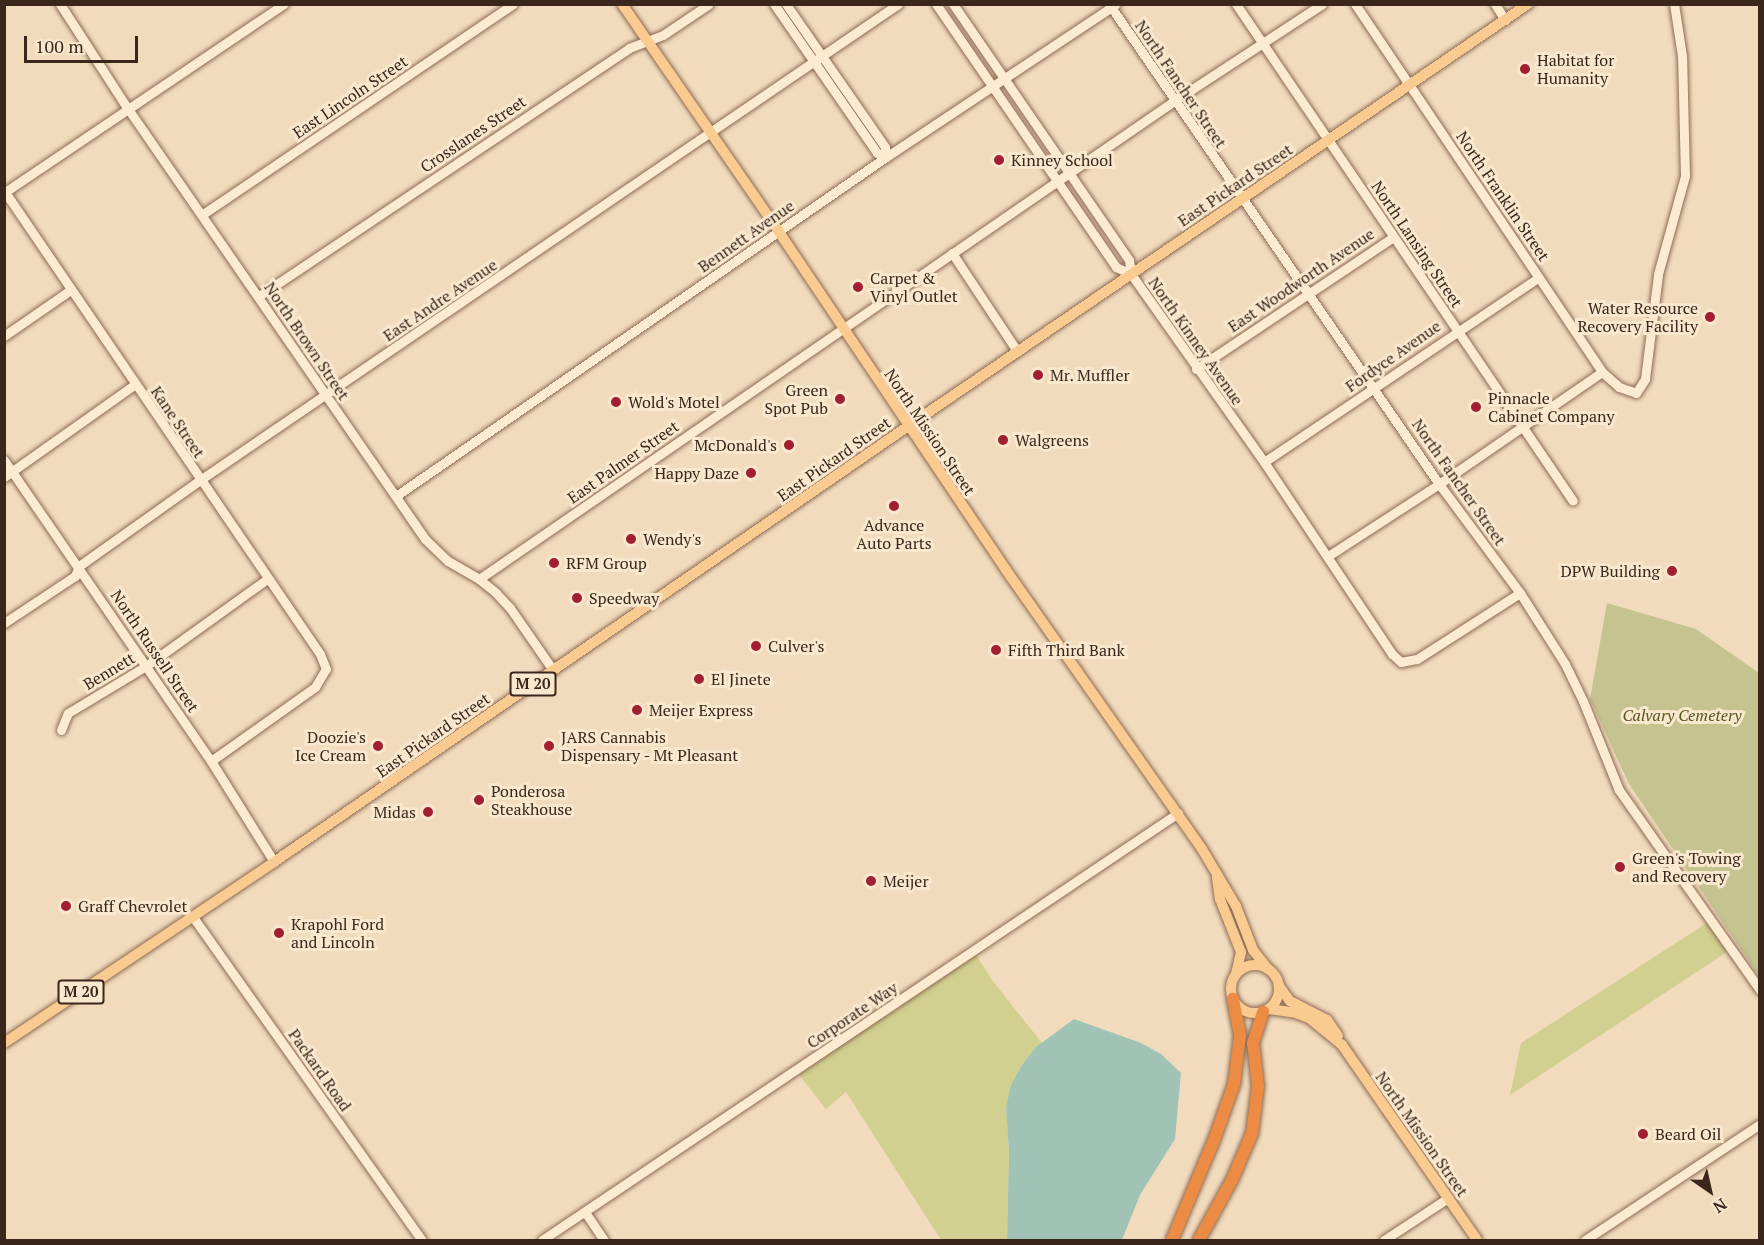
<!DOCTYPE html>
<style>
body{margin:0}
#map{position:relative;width:1764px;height:1245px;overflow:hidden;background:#f2dbbd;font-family:"PT Serif",serif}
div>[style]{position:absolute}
.green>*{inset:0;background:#d2d090}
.cemetery>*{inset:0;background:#c5c491}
.water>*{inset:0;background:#a1c3b5}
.roads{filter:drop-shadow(0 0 2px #8d6b54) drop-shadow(0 0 2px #8d6b54)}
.minor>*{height:9px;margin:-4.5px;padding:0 4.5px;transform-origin:4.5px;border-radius:4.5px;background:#fcead1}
.major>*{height:10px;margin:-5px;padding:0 5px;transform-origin:5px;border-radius:5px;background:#facb90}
.major>.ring{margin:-5px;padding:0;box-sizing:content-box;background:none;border:10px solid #facb90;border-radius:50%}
.highway>*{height:12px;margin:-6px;padding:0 6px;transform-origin:6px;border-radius:6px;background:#ec8b44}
.dots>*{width:16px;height:16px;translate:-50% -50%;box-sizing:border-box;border:3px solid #f9e7ce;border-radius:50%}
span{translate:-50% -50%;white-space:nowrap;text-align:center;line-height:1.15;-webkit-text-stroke:6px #f9e7ce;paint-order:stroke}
.shield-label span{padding:2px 4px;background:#f9e7ce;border:2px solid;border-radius:4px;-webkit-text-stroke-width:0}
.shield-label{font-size:15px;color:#3a261b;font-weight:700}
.poi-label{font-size:16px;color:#3a261b}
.left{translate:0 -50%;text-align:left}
.right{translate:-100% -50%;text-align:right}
.street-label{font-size:16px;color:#3a261b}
.park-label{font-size:16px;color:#52591f;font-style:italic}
.frame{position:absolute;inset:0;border:6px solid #3a261b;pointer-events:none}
.north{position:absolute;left:1680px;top:1161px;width:60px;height:60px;-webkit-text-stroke:4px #f9e7ce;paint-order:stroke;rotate:146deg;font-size:16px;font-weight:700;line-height:24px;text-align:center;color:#3a261b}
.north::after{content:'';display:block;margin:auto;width:21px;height:27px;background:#3a261b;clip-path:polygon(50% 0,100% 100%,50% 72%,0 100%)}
.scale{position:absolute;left:24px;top:36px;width:114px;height:27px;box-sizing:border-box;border:3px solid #3a261b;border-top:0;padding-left:8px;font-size:18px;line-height:21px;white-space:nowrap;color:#3a261b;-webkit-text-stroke:4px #f9e7ce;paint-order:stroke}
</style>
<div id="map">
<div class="green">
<div style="clip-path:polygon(1710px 921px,1730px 950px,1510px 1095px,1521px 1043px)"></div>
<div style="clip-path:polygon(973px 950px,992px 980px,1042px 1043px,1022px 1065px,1006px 1108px,1009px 1153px,1007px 1240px,941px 1240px,846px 1092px,826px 1109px,796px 1071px)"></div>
</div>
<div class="cemetery">
<div style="clip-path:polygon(1607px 603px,1696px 629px,1759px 673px,1759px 976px,1629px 784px,1590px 699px)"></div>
</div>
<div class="water">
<div style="clip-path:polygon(1074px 1019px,1141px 1043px,1161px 1054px,1181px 1073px,1175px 1139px,1140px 1195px,1122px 1240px,1007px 1240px,1009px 1153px,1006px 1108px,1011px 1085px,1022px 1065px,1036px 1047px)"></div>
</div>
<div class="roads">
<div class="minor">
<div style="left:60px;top:4px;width:118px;rotate:57.1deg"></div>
<div style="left:124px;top:103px;width:530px;rotate:55.38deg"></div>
<div style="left:425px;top:539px;width:32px;rotate:44deg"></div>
<div style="left:448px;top:561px;width:36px;rotate:30deg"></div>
<div style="left:479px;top:579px;width:22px;rotate:39deg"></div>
<div style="left:496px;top:593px;width:21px;rotate:47deg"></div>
<div style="left:510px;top:608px;width:75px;rotate:55.3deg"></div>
<div style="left:774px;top:4px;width:181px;rotate:55.3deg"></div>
<div style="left:877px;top:153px;width:10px;rotate:24deg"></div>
<div style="left:886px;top:157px;width:10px;rotate:-96deg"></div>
<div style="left:885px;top:147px;width:174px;rotate:-124.7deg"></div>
<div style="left:936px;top:4px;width:319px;rotate:55.6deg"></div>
<div style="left:1116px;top:267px;width:17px;rotate:25deg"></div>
<div style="left:953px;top:4px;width:311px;rotate:55.5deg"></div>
<div style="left:1129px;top:260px;width:14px;rotate:82deg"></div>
<div style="left:1131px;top:274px;width:230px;rotate:54.7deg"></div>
<div style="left:1264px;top:462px;width:231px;rotate:56.3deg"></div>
<div style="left:1392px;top:654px;width:12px;rotate:42deg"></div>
<div style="left:1401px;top:662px;width:16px;rotate:-11deg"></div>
<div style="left:1417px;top:659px;width:122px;rotate:-32.7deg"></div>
<div style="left:1109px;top:4px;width:582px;rotate:55.49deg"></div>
<div style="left:1439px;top:484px;width:136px;rotate:53.4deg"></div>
<div style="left:1520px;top:593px;width:84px;rotate:57.6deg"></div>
<div style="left:1565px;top:664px;width:41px;rotate:64.1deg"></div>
<div style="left:1583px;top:701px;width:96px;rotate:68deg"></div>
<div style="left:1619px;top:790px;width:245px;rotate:54.8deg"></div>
<div style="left:1236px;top:4px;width:600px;rotate:55.86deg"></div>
<div style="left:1355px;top:4px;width:443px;rotate:56.1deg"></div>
<div style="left:1602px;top:372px;width:23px;rotate:41deg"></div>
<div style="left:1619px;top:387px;width:18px;rotate:19deg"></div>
<div style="left:1636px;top:393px;width:17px;rotate:-57deg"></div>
<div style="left:1645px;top:379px;width:106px;rotate:-82.9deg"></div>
<div style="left:1658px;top:274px;width:102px;rotate:-74.6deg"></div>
<div style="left:1685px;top:176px;width:120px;rotate:-91.4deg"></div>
<div style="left:1682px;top:56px;width:53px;rotate:-98.7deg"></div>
<div style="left:1495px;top:4px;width:19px;rotate:58deg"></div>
<div style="left:203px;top:214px;width:374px;rotate:-34.1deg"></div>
<div style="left:952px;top:253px;width:118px;rotate:56.4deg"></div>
<div style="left:259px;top:296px;width:445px;rotate:-33.8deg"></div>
<div style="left:629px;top:48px;width:36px;rotate:-21deg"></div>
<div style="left:663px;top:35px;width:55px;rotate:-34deg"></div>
<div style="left:4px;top:336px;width:79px;rotate:-34.7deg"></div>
<div style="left:1196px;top:369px;width:237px;rotate:-33.8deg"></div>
<div style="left:4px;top:460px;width:365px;rotate:55.5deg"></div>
<div style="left:211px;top:761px;width:119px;rotate:58deg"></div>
<div style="left:1264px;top:462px;width:331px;rotate:-33.9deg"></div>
<div style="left:4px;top:477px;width:159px;rotate:-35.3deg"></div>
<div style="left:396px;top:496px;width:596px;rotate:-34.68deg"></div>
<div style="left:886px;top:157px;width:275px;rotate:-33.6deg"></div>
<div style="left:1328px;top:556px;width:132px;rotate:-33deg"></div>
<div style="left:1439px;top:484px;width:198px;rotate:-34.5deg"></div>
<div style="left:479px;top:579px;width:844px;rotate:-34.52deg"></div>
<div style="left:1174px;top:101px;width:177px;rotate:-33.2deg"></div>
<div style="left:4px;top:623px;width:85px;rotate:-33.5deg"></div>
<div style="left:75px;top:576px;width:11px;rotate:-68deg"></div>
<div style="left:79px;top:566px;width:148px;rotate:-35.4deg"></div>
<div style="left:200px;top:480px;width:845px;rotate:-34.29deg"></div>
<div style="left:61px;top:730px;width:18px;rotate:-68deg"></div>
<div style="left:68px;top:713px;width:91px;rotate:-31.1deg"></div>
<div style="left:146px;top:666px;width:149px;rotate:-35.7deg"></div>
<div style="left:211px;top:761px;width:128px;rotate:-35.4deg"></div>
<div style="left:315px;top:687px;width:21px;rotate:-59deg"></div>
<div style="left:326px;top:669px;width:16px;rotate:-112deg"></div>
<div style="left:320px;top:654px;width:559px;rotate:-124.29deg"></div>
<div style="left:5px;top:192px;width:336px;rotate:-34deg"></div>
<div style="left:193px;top:917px;width:396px;rotate:54.7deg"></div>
<div style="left:585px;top:1212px;width:34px;rotate:56deg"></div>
<div style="left:542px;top:1240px;width:766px;rotate:-33.88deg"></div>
<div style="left:1384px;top:1240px;width:77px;rotate:-33.3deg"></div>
<div style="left:1585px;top:1240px;width:210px;rotate:-33.5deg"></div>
</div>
<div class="major">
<div style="left:622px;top:4px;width:277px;rotate:55.4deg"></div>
<div style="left:779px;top:232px;width:407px;rotate:56.1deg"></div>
<div style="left:1006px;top:570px;width:341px;rotate:54.9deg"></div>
<div style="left:1202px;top:849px;width:66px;rotate:59.2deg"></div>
<div style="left:1236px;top:906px;width:47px;rotate:68.9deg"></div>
<div style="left:1253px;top:950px;width:24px;rotate:52deg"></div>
<div style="left:1217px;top:878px;width:21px;rotate:82deg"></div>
<div style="left:1220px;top:899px;width:57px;rotate:68.4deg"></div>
<div style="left:1241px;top:952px;width:23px;rotate:103deg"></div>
<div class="ring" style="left:1231px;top:965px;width:38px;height:38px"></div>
<div style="left:1279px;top:986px;width:19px;rotate:54deg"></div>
<div style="left:1290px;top:1001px;width:42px;rotate:27.2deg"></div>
<div style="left:1327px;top:1020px;width:19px;rotate:55deg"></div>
<div style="left:1269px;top:1009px;width:27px;rotate:8deg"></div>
<div style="left:1296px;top:1013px;width:14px;rotate:21deg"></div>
<div style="left:1309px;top:1018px;width:43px;rotate:39.3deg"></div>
<div style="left:1342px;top:1045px;width:237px;rotate:55.3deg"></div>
<div style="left:4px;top:1043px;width:325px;rotate:-33.8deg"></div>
<div style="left:274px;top:862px;width:784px;rotate:-34.5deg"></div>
<div style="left:920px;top:418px;width:736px;rotate:-34.25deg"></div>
</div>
<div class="highway">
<div style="left:1172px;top:1240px;width:108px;rotate:-67.2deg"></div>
<div style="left:1214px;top:1140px;width:59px;rotate:-70.3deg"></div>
<div style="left:1234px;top:1084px;width:49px;rotate:-83deg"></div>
<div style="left:1240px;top:1035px;width:37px;rotate:-101deg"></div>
<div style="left:1199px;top:1240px;width:68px;rotate:-61.2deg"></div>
<div style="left:1232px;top:1180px;width:51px;rotate:-66.9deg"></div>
<div style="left:1252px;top:1133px;width:47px;rotate:-82.7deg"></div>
<div style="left:1258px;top:1086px;width:43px;rotate:-96.6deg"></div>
<div style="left:1253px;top:1043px;width:33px;rotate:-72deg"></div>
</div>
</div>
<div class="dots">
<div style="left:1525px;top:69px;background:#a21e31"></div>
<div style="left:999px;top:160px;background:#a21e31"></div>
<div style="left:858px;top:287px;background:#a21e31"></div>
<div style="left:1710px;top:317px;background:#a21e31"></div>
<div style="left:1038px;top:375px;background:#a21e31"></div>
<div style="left:840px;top:399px;background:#a21e31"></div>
<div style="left:616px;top:402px;background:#a21e31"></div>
<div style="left:1476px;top:407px;background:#a21e31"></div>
<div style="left:1003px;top:440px;background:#a21e31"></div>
<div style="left:789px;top:445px;background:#a21e31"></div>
<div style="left:751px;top:473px;background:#a21e31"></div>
<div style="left:894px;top:506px;background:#a21e31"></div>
<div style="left:631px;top:539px;background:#a21e31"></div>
<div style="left:554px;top:563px;background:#a21e31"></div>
<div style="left:1672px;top:571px;background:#a21e31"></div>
<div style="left:577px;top:598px;background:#a21e31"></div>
<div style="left:756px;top:646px;background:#a21e31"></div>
<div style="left:996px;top:650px;background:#a21e31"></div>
<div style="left:699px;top:679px;background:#a21e31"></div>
<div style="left:637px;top:710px;background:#a21e31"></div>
<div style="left:378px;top:746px;background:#a21e31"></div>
<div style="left:549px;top:746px;background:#a21e31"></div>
<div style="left:479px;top:800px;background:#a21e31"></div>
<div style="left:428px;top:812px;background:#a21e31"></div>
<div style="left:1620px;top:867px;background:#a21e31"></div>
<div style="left:871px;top:881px;background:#a21e31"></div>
<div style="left:66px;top:906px;background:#a21e31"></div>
<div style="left:279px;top:933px;background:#a21e31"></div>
<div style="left:1643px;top:1134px;background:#a21e31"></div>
</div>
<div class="shield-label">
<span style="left:533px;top:684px">M 20</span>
<span style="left:81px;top:992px">M 20</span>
</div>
<div class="poi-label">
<span class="left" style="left:1537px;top:69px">Habitat for<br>Humanity</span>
<span class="left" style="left:1011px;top:160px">Kinney School</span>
<span class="left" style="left:870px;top:287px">Carpet &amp;<br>Vinyl Outlet</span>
<span class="right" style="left:1698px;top:317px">Water Resource<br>Recovery Facility</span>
<span class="left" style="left:1050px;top:375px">Mr. Muffler</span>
<span class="right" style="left:828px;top:399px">Green<br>Spot Pub</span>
<span class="left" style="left:1488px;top:407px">Pinnacle<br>Cabinet Company</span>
<span class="left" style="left:628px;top:402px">Wold's Motel</span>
<span class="left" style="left:1015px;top:440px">Walgreens</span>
<span class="right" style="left:777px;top:445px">McDonald's</span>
<span class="right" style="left:739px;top:473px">Happy Daze</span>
<span style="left:894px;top:534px">Advance<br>Auto Parts</span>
<span class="left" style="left:643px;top:539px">Wendy's</span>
<span class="left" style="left:566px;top:563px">RFM Group</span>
<span class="right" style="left:1660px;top:571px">DPW Building</span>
<span class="left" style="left:589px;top:598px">Speedway</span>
<span class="left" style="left:768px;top:646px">Culver's</span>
<span class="left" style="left:1008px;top:650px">Fifth Third Bank</span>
<span class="left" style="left:711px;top:679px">El Jinete</span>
<span class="left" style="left:649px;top:710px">Meijer Express</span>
<span class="right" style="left:366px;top:746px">Doozie's<br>Ice Cream</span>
<span class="left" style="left:561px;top:746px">JARS Cannabis<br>Dispensary - Mt Pleasant</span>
<span class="left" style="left:491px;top:800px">Ponderosa<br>Steakhouse</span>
<span class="right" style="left:416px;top:812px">Midas</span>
<span class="left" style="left:1632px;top:867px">Green's Towing<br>and Recovery</span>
<span class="left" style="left:883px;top:881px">Meijer</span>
<span class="left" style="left:78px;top:906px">Graff Chevrolet</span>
<span class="left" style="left:291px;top:933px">Krapohl Ford<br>and Lincoln</span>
<span class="left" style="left:1655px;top:1134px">Beard Oil</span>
</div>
<div class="street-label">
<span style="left:1181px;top:84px;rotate:56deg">North Fancher Street</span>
<span style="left:350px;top:97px;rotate:-34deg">East Lincoln Street</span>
<span style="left:473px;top:134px;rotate:-34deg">Crosslanes Street</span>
<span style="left:1235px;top:185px;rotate:-34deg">East Pickard Street</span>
<span style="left:1503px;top:196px;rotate:56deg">North Franklin Street</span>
<span style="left:746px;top:236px;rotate:-35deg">Bennett Avenue</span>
<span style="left:1417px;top:244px;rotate:56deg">North Lansing Street</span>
<span style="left:1301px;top:280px;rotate:-34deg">East Woodworth Avenue</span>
<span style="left:440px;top:300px;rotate:-34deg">East Andre Avenue</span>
<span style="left:307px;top:341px;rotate:56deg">North Brown Street</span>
<span style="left:1196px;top:341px;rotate:55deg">North Kinney Avenue</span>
<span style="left:1393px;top:356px;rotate:-35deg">Fordyce Avenue</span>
<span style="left:178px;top:422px;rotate:56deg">Kane Street</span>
<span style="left:930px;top:432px;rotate:56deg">North Mission Street</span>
<span style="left:834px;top:459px;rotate:-35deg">East Pickard Street</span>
<span style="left:623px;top:462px;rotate:-35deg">East Palmer Street</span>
<span style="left:1459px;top:482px;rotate:55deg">North Fancher Street</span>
<span style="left:155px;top:651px;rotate:56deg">North Russell Street</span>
<span style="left:109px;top:671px;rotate:-31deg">Bennett</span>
<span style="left:433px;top:735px;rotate:-35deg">East Pickard Street</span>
<span style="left:852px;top:1015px;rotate:-34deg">Corporate Way</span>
<span style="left:320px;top:1070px;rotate:55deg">Packard Road</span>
<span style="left:1422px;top:1134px;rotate:55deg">North Mission Street</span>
</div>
<div class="park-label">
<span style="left:1682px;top:715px">Calvary Cemetery</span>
</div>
<div class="frame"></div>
<div class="north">N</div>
<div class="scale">100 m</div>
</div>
